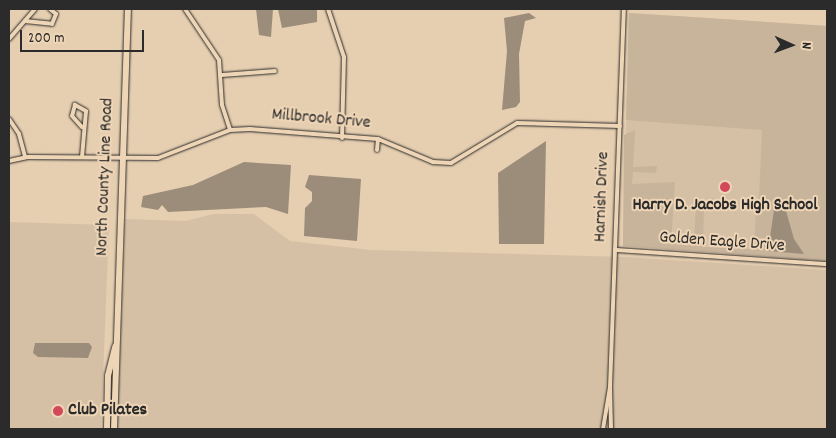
<!DOCTYPE html>
<style>
body{margin:0}
#map{position:relative;width:836px;height:438px;overflow:hidden;background:#e6ceb0;font-family:Dekko,sans-serif}
div>[style]{position:absolute}
.built>*{inset:0;background:#d6c0a5}
.green>*{inset:0;background:#c8b39b}
.water>*{inset:0;background:#9c8d7b}
.roads{filter:drop-shadow(0 0 1px #2b2b2b) drop-shadow(0 0 1px #2b2b2b)}
.street>*{height:4px;margin:-2px;padding:0 2px;transform-origin:2px;border-radius:2px;background:#eed5b6}
.secondary>*{height:5.5px;margin:-2.75px;padding:0 2.75px;transform-origin:2.75px;border-radius:2.75px;background:#eed5b6}
.dots>*{width:14px;height:14px;translate:-50% -50%;box-sizing:border-box;border:2px solid #eed5b6;border-radius:50%}
span{translate:-50% -50%;white-space:nowrap;text-align:center;line-height:1.15;-webkit-text-stroke:4px #eed5b6;paint-order:stroke}
.street-label{font-size:18px;color:#2b2b2b}
.poi-label{font-size:18px;color:#2b2b2b;font-weight:700}
.left{translate:0 -50%;text-align:left}
.frame{position:absolute;inset:0;border:10px solid #2b2b2b;pointer-events:none}
.north{position:absolute;left:766px;top:20px;width:50px;height:50px;-webkit-text-stroke:4px #eed5b6;paint-order:stroke;rotate:92deg;font-size:14px;font-weight:700;line-height:20px;text-align:center;color:#2b2b2b}
.north::after{content:'';display:block;margin:auto;width:18px;height:22px;background:#2b2b2b;clip-path:polygon(50% 0,100% 100%,50% 72%,0 100%)}
.scale{position:absolute;left:20px;top:30px;width:124px;height:22px;box-sizing:border-box;border:2px solid #2b2b2b;border-top:0;padding-left:6px;font-size:15px;line-height:18px;white-space:nowrap;color:#2b2b2b;-webkit-text-stroke:4px #eed5b6;paint-order:stroke}
</style>
<div id="map">
<div class="built">
<div style="clip-path:polygon(629px 13px,827px 26px,827px 261px,623px 246px)"></div>
<div style="clip-path:polygon(213px 214px,254px 214px,290px 241px,371px 250px,626px 257px,827px 270px,827px 429px,117px 429px,125px 219px,186px 221px)"></div>
<div style="clip-path:polygon(9px 222px,109px 225px,101px 429px,9px 429px)"></div>
</div>
<div class="green">
<div style="clip-path:polygon(629px 13px,827px 26px,827px 261px,623px 246px,624px 135px,635px 130px,633px 167px,657px 166px,656px 173px,633px 172px,632px 184px,675px 182px,671px 244px,694px 245px,696px 202px,714px 198px,713px 206px,704px 206px,703px 247px,754px 249px,756px 209px,752px 203px,759px 198px,762px 130px,626px 120px)"></div>
</div>
<div class="water">
<div style="clip-path:polygon(256px 9px,273px 9px,271px 37px,259px 35px)"></div>
<div style="clip-path:polygon(278px 9px,317px 9px,317px 22px,282px 28px)"></div>
<div style="clip-path:polygon(529px 13px,536px 18px,525px 21px,519px 54px,520px 102px,516px 107px,502px 110px,507px 51px,504px 18px)"></div>
<div style="clip-path:polygon(546px 141px,544px 244px,499px 244px,498px 173px)"></div>
<div style="clip-path:polygon(244px 162px,291px 165px,288px 214px,266px 207px,168px 212px,162px 205px,158px 210px,141px 207px,143px 196px,193px 185px)"></div>
<div style="clip-path:polygon(309px 175px,361px 179px,357px 241px,304px 236px,305px 208px,312px 201px,312px 192px,305px 187px)"></div>
<div style="clip-path:polygon(784px 204px,794px 239px,804px 254px,768px 251px,774px 210px)"></div>
<div style="clip-path:polygon(35px 343px,89px 343px,92px 347px,88px 358px,38px 357px,33px 353px)"></div>
</div>
<div class="roads">
<div class="street">
<div style="left:185px;top:9px;width:61px;rotate:56.3deg"></div>
<div style="left:219px;top:60px;width:45px;rotate:86.2deg"></div>
<div style="left:222px;top:105px;width:26px;rotate:72deg"></div>
<div style="left:328px;top:9px;width:51px;rotate:71.6deg"></div>
<div style="left:344px;top:57px;width:81px;rotate:91.4deg"></div>
<div style="left:25px;top:21px;width:27px;rotate:6deg"></div>
<div style="left:52px;top:24px;width:11px;rotate:-68deg"></div>
<div style="left:56px;top:14px;width:8px;rotate:-140deg"></div>
<div style="left:9px;top:39px;width:40px;rotate:-49deg"></div>
<div style="left:222px;top:75px;width:53px;rotate:-4.3deg"></div>
<div style="left:9px;top:119px;width:18px;rotate:56deg"></div>
<div style="left:19px;top:134px;width:24px;rotate:75deg"></div>
<div style="left:377px;top:150px;width:11px;rotate:-85deg"></div>
<div style="left:82px;top:157px;width:46px;rotate:-85deg"></div>
<div style="left:86px;top:111px;width:13px;rotate:-151deg"></div>
<div style="left:75px;top:105px;width:11px;rotate:105deg"></div>
<div style="left:72px;top:116px;width:15px;rotate:48deg"></div>
<div style="left:9px;top:161px;width:19px;rotate:-12deg"></div>
<div style="left:28px;top:157px;width:130px;rotate:0.4deg"></div>
<div style="left:158px;top:158px;width:77px;rotate:-21.3deg"></div>
<div style="left:230px;top:130px;width:20px;rotate:-3deg"></div>
<div style="left:250px;top:129px;width:128px;rotate:4.5deg"></div>
<div style="left:378px;top:139px;width:60px;rotate:22.7deg"></div>
<div style="left:433px;top:162px;width:18px;rotate:3deg"></div>
<div style="left:451px;top:163px;width:77px;rotate:-31.2deg"></div>
<div style="left:517px;top:123px;width:103px;rotate:1.7deg"></div>
<div style="left:615px;top:250px;width:212px;rotate:3.8deg"></div>
<div style="left:610px;top:387px;width:42px;rotate:88.6deg"></div>
<div style="left:603px;top:429px;width:43px;rotate:-80.5deg"></div>
<div style="left:610px;top:387px;width:378px;rotate:-87.9deg"></div>
</div>
<div class="secondary">
<div style="left:107px;top:429px;width:53px;rotate:-88.9deg"></div>
<div style="left:108px;top:376px;width:30px;rotate:-76deg"></div>
<div style="left:114px;top:429px;width:420px;rotate:-88.1deg"></div>
</div>
</div>
<div class="dots">
<div style="left:725px;top:187px;background:#d1495b"></div>
<div style="left:58px;top:411px;background:#d1495b"></div>
</div>
<div class="street-label">
<span style="left:321px;top:120px;rotate:5deg">Millbrook Drive</span>
<span style="left:106px;top:177px;rotate:-88deg">North County Line Road</span>
<span style="left:603px;top:197px;rotate:-88deg">Harnish Drive</span>
<span style="left:722px;top:243px;rotate:4deg">Golden Eagle Drive</span>
</div>
<div class="poi-label">
<span style="left:725px;top:206px">Harry D. Jacobs High School</span>
<span class="left" style="left:68px;top:411px">Club Pilates</span>
</div>
<div class="frame"></div>
<div class="north">N</div>
<div class="scale">200 m</div>
</div>
